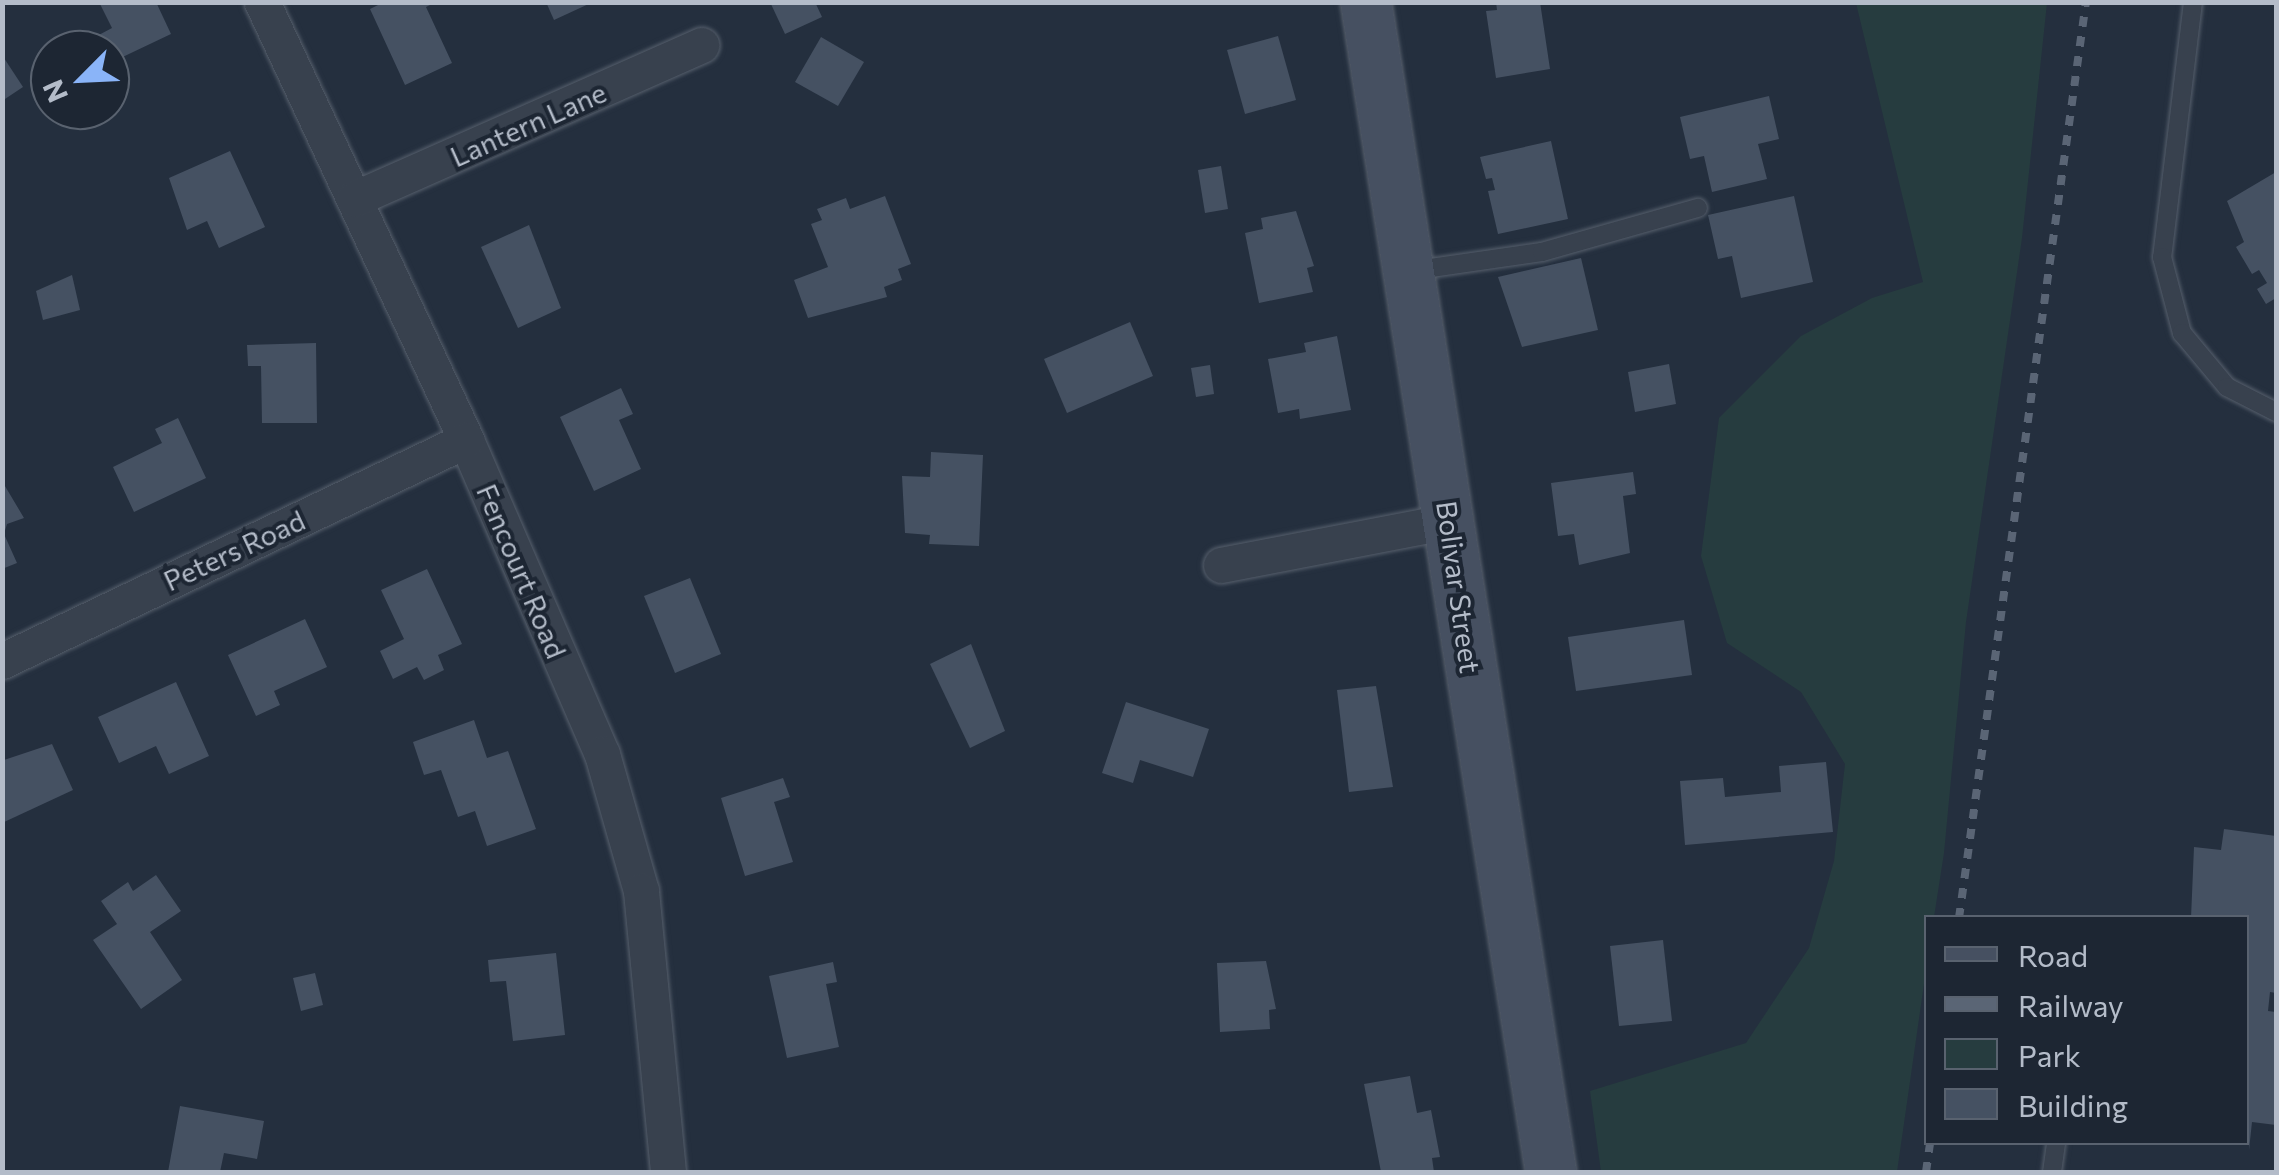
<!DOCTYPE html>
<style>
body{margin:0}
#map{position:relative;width:2279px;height:1175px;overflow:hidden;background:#242f3e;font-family:Commissioner,sans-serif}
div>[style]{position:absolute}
.green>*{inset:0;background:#263c3f}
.building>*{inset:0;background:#455162}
.roads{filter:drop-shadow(0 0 2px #565f6c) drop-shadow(0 0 2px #565f6c)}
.lane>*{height:18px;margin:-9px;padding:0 9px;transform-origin:9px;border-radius:9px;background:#38414e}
.street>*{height:35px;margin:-17.5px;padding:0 17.5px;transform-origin:17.5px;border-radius:17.5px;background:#38414e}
.secondary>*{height:50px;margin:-25px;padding:0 25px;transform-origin:25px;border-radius:25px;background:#465061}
.rail>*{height:8px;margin-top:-4px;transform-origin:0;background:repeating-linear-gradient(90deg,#5a6575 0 10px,transparent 0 20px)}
span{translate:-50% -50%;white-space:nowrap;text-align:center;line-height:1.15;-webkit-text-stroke:8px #1d2633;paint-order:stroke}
.street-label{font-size:28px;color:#b4bcc9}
.frame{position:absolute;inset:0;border:5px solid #b4bcc9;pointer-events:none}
.legend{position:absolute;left:1924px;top:915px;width:325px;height:230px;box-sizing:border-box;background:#1d2633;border:2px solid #59626f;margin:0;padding:12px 18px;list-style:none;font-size:30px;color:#b4bcc9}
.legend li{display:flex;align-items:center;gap:20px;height:50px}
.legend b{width:50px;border:2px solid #59626f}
.north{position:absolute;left:30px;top:30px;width:100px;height:100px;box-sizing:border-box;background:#1d2633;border:2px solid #59626f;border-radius:50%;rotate:246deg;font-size:28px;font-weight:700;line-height:40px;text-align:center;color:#b4bcc9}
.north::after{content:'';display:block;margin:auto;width:35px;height:45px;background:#8ab4f8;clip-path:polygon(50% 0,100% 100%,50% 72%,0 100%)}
</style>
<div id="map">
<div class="green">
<div style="clip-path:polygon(1856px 3px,2047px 3px,2022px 238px,1966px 622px,1944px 853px,1934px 917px,1926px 918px,1926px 970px,1897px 1172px,1601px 1172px,1590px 1091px,1746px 1043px,1809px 948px,1834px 861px,1845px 764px,1801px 692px,1727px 643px,1701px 556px,1719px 418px,1801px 336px,1872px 298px,1923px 282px)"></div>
</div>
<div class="building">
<div style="clip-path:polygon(99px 2px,156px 2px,171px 34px,110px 63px,110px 50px,101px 50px,95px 37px,112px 28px)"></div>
<div style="clip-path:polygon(384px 2px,436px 2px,426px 7px,452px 63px,405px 85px,370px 9px)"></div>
<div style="clip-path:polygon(546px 2px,593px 2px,554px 20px)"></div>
<div style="clip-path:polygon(770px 2px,815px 2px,822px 17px,785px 34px)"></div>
<div style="clip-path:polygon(1496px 2px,1540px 2px,1550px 69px,1496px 78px,1486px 11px,1497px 10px)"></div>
<div style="clip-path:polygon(1278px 36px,1296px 100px,1245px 114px,1227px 50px)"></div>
<div style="clip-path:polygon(821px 37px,864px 62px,838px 106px,795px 82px)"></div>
<div style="clip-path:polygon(2px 55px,23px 87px,2px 101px)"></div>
<div style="clip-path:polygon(1769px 96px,1779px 139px,1758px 144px,1767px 179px,1712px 192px,1704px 156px,1690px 159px,1680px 117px)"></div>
<div style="clip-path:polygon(1551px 141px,1568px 219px,1498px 234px,1488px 191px,1495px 190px,1492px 178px,1486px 179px,1480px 157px)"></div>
<div style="clip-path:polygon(230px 151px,265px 227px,219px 248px,207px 221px,187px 230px,169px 178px)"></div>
<div style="clip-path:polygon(1221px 166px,1228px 209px,1205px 213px,1198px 170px)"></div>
<div style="clip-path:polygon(2276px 172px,2276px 298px,2266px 304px,2257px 289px,2267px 283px,2259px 270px,2252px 274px,2236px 247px,2244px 242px,2227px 201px)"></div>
<div style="clip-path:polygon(885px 196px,911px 264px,898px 269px,902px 280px,884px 287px,887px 297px,808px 318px,794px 280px,828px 267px,811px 224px,822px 220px,817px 209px,846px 198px,850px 209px)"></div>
<div style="clip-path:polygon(1794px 196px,1813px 282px,1741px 298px,1732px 256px,1718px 259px,1708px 215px)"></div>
<div style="clip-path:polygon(1296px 211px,1314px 266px,1307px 268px,1313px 292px,1259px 303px,1245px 233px,1263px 229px,1261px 218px)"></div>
<div style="clip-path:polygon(529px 225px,561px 308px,518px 328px,481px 247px)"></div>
<div style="clip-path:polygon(1581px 258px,1598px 330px,1522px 347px,1498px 277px)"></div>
<div style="clip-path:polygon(72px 275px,80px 310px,43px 320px,36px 291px)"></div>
<div style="clip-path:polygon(1130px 322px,1153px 376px,1067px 413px,1044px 359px)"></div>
<div style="clip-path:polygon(1337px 336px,1351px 410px,1300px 419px,1299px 409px,1278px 413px,1268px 359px,1306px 352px,1304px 343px)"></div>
<div style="clip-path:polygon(316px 343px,317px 423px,262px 423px,261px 366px,248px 366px,247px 345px)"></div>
<div style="clip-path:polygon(1669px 364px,1676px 404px,1635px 412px,1628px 372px)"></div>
<div style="clip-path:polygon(1210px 365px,1214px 394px,1196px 397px,1191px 368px)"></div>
<div style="clip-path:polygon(621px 388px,633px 414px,619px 420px,641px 469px,594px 491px,560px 417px)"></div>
<div style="clip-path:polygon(178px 418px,206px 478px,134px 512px,113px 467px,162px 443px,155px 429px)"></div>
<div style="clip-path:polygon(931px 452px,983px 455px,979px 546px,929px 544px,930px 535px,905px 533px,902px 476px,930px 477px)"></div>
<div style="clip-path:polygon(1633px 472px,1636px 494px,1623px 496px,1630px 553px,1579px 565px,1574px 534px,1558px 536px,1551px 483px)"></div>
<div style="clip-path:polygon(2px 481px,24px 518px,7px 524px,4px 534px,17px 563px,2px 569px)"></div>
<div style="clip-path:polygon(427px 569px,462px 644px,438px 655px,444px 670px,424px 680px,417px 667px,393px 679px,380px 651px,404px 639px,381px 590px)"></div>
<div style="clip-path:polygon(690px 578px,721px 654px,675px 673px,644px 596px)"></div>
<div style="clip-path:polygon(305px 619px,327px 667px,274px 691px,280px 705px,256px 716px,228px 655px)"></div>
<div style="clip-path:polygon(1684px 620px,1692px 675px,1576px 691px,1568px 637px)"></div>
<div style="clip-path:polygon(971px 644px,1005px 731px,970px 748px,930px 664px)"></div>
<div style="clip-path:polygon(176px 682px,209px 756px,169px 774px,156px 746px,119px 763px,98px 717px)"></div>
<div style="clip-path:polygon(1376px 686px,1393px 787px,1349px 792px,1337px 690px)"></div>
<div style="clip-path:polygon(1126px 702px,1209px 729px,1193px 777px,1140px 760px,1133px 783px,1102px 773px)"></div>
<div style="clip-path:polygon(474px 720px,487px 758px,508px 751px,536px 829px,487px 846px,475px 811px,458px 817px,441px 770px,424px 775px,413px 742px)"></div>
<div style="clip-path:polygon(52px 744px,73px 790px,2px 823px,4px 760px)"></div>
<div style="clip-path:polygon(1826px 762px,1833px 832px,1685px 845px,1680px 781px,1723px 778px,1725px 797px,1781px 792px,1779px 766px)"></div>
<div style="clip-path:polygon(783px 778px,790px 797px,774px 802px,793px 862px,745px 876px,721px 798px)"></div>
<div style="clip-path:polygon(2224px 829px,2276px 836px,2276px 993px,2270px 992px,2268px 1011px,2276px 1012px,2276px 1125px,2252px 1122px,2249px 1150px,2246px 918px,2191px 918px,2194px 847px,2221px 850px)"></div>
<div style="clip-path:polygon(156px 875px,181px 911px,150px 932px,182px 980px,141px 1009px,93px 940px,117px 924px,101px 901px,128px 882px,133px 891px)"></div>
<div style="clip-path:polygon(1663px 940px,1672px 1021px,1619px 1026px,1610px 946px)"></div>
<div style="clip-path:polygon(556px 953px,565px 1035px,513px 1041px,506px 981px,490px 982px,488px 960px)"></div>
<div style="clip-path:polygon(1266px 961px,1276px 1009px,1269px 1010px,1270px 1029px,1220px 1032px,1217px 963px)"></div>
<div style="clip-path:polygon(833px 962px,837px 982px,826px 984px,839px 1047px,787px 1058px,769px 976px)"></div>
<div style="clip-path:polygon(315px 973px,323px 1005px,301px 1011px,293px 978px)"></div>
<div style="clip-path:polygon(1410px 1076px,1417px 1113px,1431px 1110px,1440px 1157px,1432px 1158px,1434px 1172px,1381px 1172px,1364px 1084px)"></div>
<div style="clip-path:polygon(180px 1106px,264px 1121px,257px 1159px,224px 1153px,220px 1172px,168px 1172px)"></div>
</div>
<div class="roads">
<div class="lane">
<div style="left:2193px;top:2px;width:257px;rotate:96.9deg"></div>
<div style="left:2162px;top:257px;width:79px;rotate:75.3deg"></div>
<div style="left:2182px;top:333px;width:70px;rotate:50.2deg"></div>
<div style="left:2227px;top:387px;width:55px;rotate:27deg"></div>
<div style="left:1410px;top:271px;width:133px;rotate:-8.2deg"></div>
<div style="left:1542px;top:252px;width:162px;rotate:-15.8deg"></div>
<div style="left:2052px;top:1172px;width:30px;rotate:-82deg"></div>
</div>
<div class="street">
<div style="left:262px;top:2px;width:483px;rotate:65deg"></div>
<div style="left:466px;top:440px;width:342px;rotate:66.6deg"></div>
<div style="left:602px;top:754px;width:142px;rotate:74.1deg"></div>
<div style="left:641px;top:891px;width:282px;rotate:84.5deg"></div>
<div style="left:354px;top:199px;width:380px;rotate:-23.9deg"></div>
<div style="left:1221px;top:565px;width:232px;rotate:-10.9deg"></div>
<div style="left:2px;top:661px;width:514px;rotate:-25.47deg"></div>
</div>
<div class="secondary">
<div style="left:1366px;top:2px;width:1185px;rotate:81.01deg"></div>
</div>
</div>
<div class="rail">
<div style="left:1959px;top:918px;width:925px;rotate:-82.11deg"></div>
<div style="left:1926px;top:1172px;width:30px;rotate:-82deg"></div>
</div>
<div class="street-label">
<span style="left:528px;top:124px;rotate:-24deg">Lantern Lane</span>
<span style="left:234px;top:550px;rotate:-25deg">Peters Road</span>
<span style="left:522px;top:571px;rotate:67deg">Fencourt Road</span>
<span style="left:1459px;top:587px;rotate:82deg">Bolivar Street</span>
</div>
<div class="frame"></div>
<ul class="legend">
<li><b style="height:12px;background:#465061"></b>Road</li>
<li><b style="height:12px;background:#5a6575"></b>Railway</li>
<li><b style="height:28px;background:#263c3f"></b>Park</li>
<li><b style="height:28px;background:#455162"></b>Building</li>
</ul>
<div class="north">N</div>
</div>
